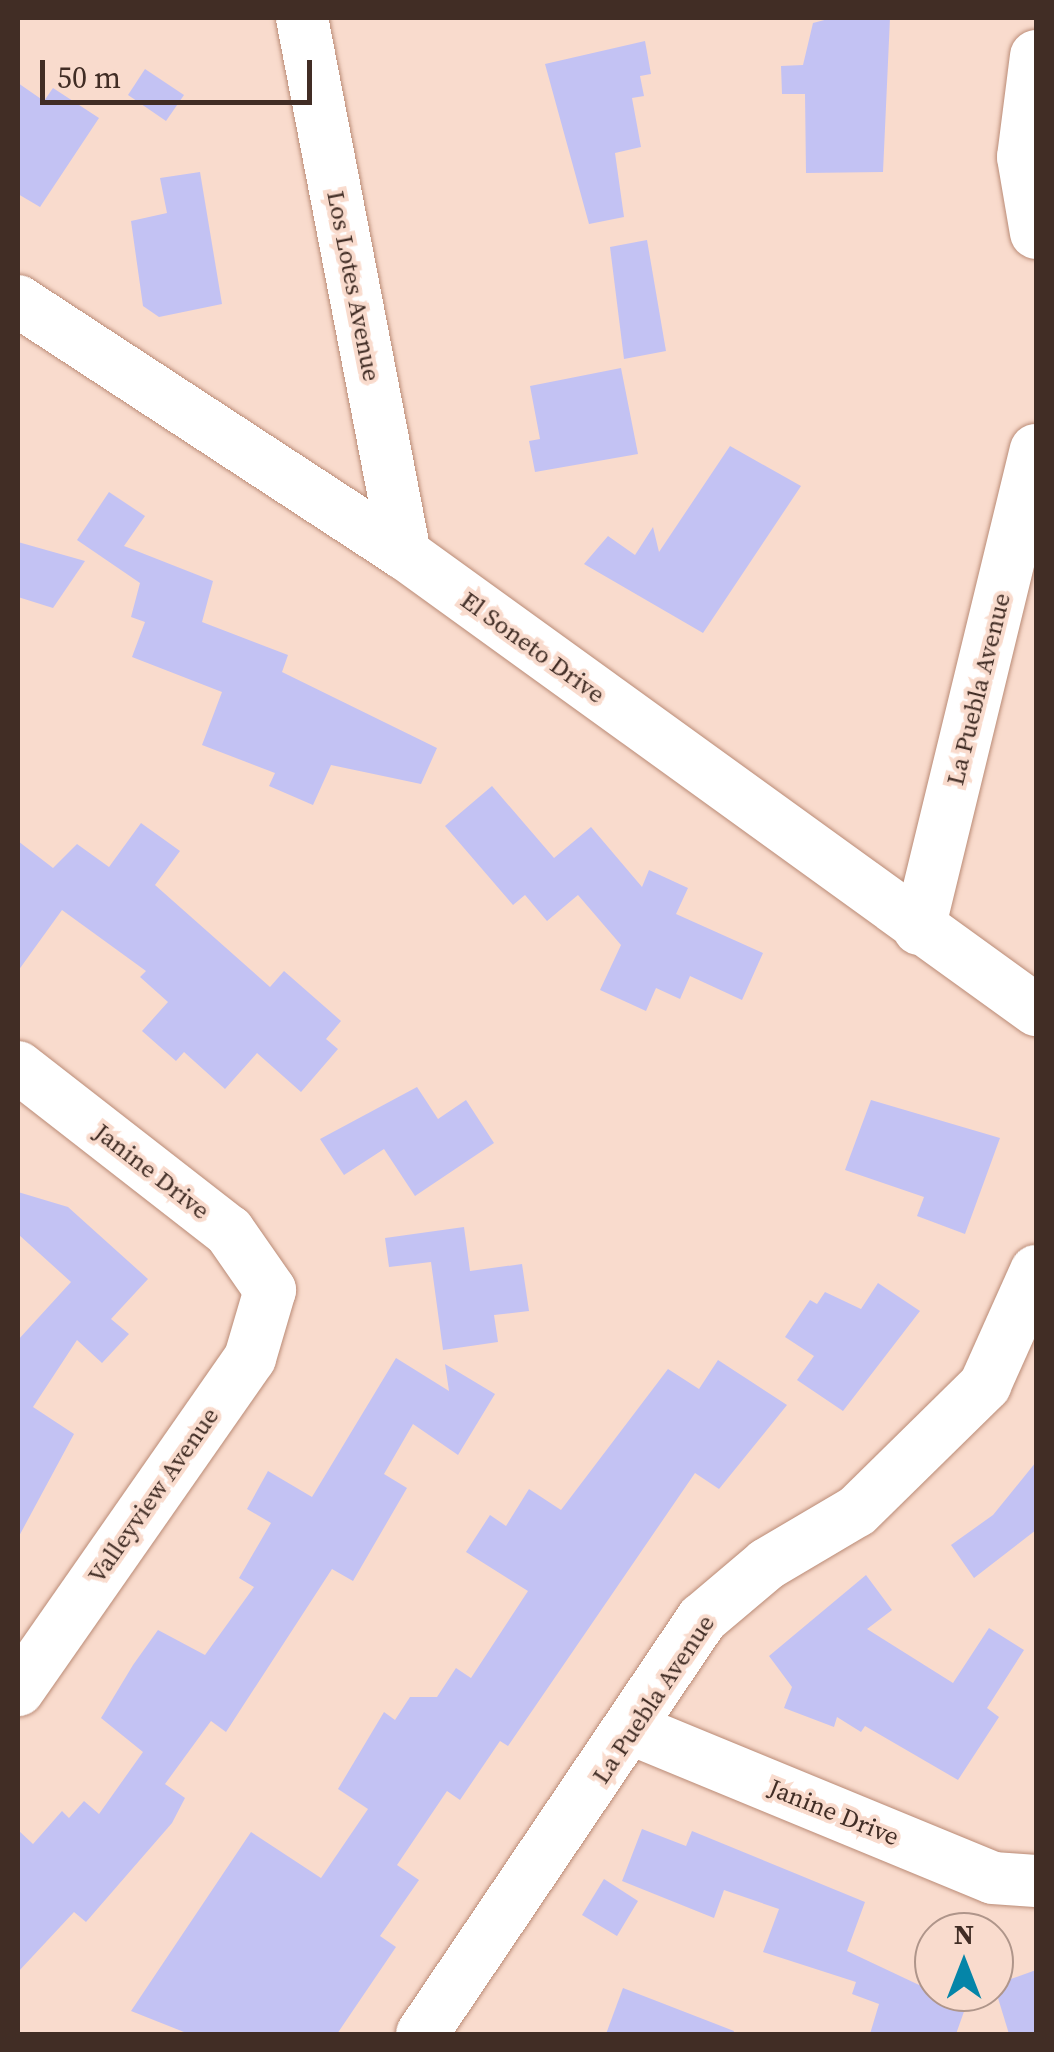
<!DOCTYPE html>
<style>
body{margin:0}
#map{position:relative;width:1054px;height:2052px;overflow:hidden;background:#f9dbcd;font-family:"Source Serif 4",serif}
div>[style]{position:absolute}
.building>*{inset:0;background:#c3c2f3}
.roads{filter:drop-shadow(0 0 2px #ba8b76) drop-shadow(0 0 2px #ba8b76)}
.minor>*{height:52px;margin:-26px;padding:0 26px;transform-origin:26px;border-radius:26px;background:#fff}
span{translate:-50% -50%;white-space:nowrap;text-align:center;line-height:1.15;-webkit-text-stroke:8px #f9dbcd;paint-order:stroke}
.street-label{font-size:25px;color:#412d25}
.frame{position:absolute;inset:0;border:20px solid #412d25;pointer-events:none}
.north{position:absolute;left:914px;top:1912px;width:100px;height:100px;box-sizing:border-box;background:#f9dbcd;border:2px solid #af958a;border-radius:50%;rotate:0deg;font-size:28px;font-weight:700;line-height:40px;text-align:center;color:#412d25}
.north::after{content:'';display:block;margin:auto;width:35px;height:45px;background:#0585a8;clip-path:polygon(50% 0,100% 100%,50% 72%,0 100%)}
.scale{position:absolute;left:40px;top:60px;width:272px;height:45px;box-sizing:border-box;border:5px solid #412d25;border-top:0;padding-left:12px;font-size:30px;line-height:35px;white-space:nowrap;color:#412d25;-webkit-text-stroke:8px #f9dbcd;paint-order:stroke}
</style>
<div id="map">
<div class="building">
<div style="clip-path:polygon(832px 18px,890px 18px,883px 172px,806px 173px,805px 94px,782px 94px,781px 66px,803px 65px,813px 23px)"></div>
<div style="clip-path:polygon(645px 41px,651px 74px,640px 76px,644px 96px,632px 98px,641px 147px,615px 153px,624px 217px,589px 224px,545px 64px)"></div>
<div style="clip-path:polygon(145px 69px,184px 95px,166px 121px,128px 95px)"></div>
<div style="clip-path:polygon(18px 83px,44px 101px,53px 88px,99px 118px,40px 207px,18px 194px)"></div>
<div style="clip-path:polygon(200px 172px,222px 304px,159px 317px,143px 306px,131px 221px,167px 213px,160px 178px)"></div>
<div style="clip-path:polygon(647px 240px,666px 351px,624px 359px,610px 247px)"></div>
<div style="clip-path:polygon(621px 368px,638px 454px,535px 472px,529px 441px,540px 439px,530px 386px)"></div>
<div style="clip-path:polygon(730px 446px,801px 486px,703px 633px,584px 564px,608px 536px,635px 555px,653px 527px,659px 552px)"></div>
<div style="clip-path:polygon(109px 492px,145px 516px,124px 546px,213px 581px,202px 622px,288px 655px,282px 672px,437px 748px,421px 784px,331px 765px,313px 805px,269px 786px,275px 773px,202px 745px,222px 692px,132px 657px,145px 622px,131px 617px,140px 583px,77px 540px)"></div>
<div style="clip-path:polygon(18px 542px,85px 561px,53px 608px,18px 597px)"></div>
<div style="clip-path:polygon(492px 786px,554px 858px,591px 827px,642px 887px,649px 870px,688px 888px,676px 914px,763px 953px,742px 1000px,690px 976px,680px 999px,656px 988px,646px 1011px,600px 990px,621px 945px,578px 895px,547px 921px,525px 895px,513px 905px,445px 826px)"></div>
<div style="clip-path:polygon(141px 823px,180px 851px,155px 885px,270px 987px,284px 971px,341px 1021px,326px 1039px,338px 1049px,301px 1092px,257px 1053px,225px 1089px,184px 1052px,176px 1061px,142px 1031px,168px 1002px,140px 977px,146px 971px,62px 910px,18px 971px,18px 841px,53px 868px,77px 844px,109px 867px)"></div>
<div style="clip-path:polygon(417px 1087px,438px 1119px,466px 1100px,494px 1143px,415px 1196px,384px 1149px,344px 1175px,320px 1139px)"></div>
<div style="clip-path:polygon(871px 1100px,1000px 1138px,965px 1234px,917px 1216px,924px 1197px,845px 1170px)"></div>
<div style="clip-path:polygon(18px 1192px,68px 1207px,148px 1279px,111px 1319px,129px 1334px,102px 1363px,77px 1340px,33px 1407px,74px 1434px,18px 1538px,18px 1340px,71px 1282px,18px 1234px)"></div>
<div style="clip-path:polygon(464px 1227px,470px 1271px,522px 1264px,529px 1311px,494px 1315px,498px 1342px,443px 1350px,431px 1262px,389px 1267px,385px 1238px)"></div>
<div style="clip-path:polygon(878px 1283px,920px 1311px,843px 1411px,797px 1380px,814px 1356px,785px 1337px,810px 1300px,817px 1304px,825px 1292px,861px 1309px)"></div>
<div style="clip-path:polygon(396px 1358px,449px 1391px,445px 1364px,495px 1394px,458px 1455px,413px 1424px,384px 1474px,407px 1488px,353px 1581px,332px 1569px,226px 1732px,211px 1721px,165px 1784px,185px 1798px,172px 1823px,86px 1922px,74px 1912px,18px 1972px,18px 1830px,33px 1844px,62px 1811px,69px 1818px,84px 1801px,99px 1814px,143px 1752px,101px 1718px,133px 1665px,158px 1630px,205px 1655px,254px 1587px,239px 1578px,271px 1523px,247px 1509px,268px 1471px,312px 1497px)"></div>
<div style="clip-path:polygon(718px 1360px,787px 1405px,719px 1489px,695px 1473px,508px 1746px,500px 1741px,460px 1800px,447px 1791px,397px 1865px,419px 1880px,380px 1936px,396px 1947px,337px 2034px,189px 2034px,131px 2011px,251px 1832px,321px 1878px,368px 1809px,338px 1789px,384px 1712px,395px 1720px,410px 1697px,437px 1697px,456px 1668px,471px 1678px,528px 1591px,466px 1552px,490px 1515px,506px 1526px,529px 1489px,561px 1510px,668px 1369px,699px 1389px)"></div>
<div style="clip-path:polygon(1036px 1462px,1036px 1530px,974px 1578px,951px 1545px,993px 1515px)"></div>
<div style="clip-path:polygon(866px 1575px,892px 1610px,867px 1629px,953px 1683px,989px 1628px,1024px 1650px,987px 1708px,999px 1717px,958px 1780px,865px 1726px,861px 1732px,837px 1717px,834px 1727px,784px 1708px,792px 1687px,769px 1656px)"></div>
<div style="clip-path:polygon(642px 1829px,686px 1846px,692px 1831px,865px 1902px,847px 1951px,934px 1992px,971px 1992px,956px 2034px,870px 2034px,879px 2004px,852px 1994px,856px 1982px,763px 1952px,779px 1909px,724px 1890px,714px 1918px,622px 1881px)"></div>
<div style="clip-path:polygon(604px 1879px,638px 1901px,617px 1936px,582px 1915px)"></div>
<div style="clip-path:polygon(1036px 1970px,1036px 2034px,1009px 2034px,994px 1985px)"></div>
<div style="clip-path:polygon(623px 1988px,734px 2031px,733px 2034px,606px 2034px)"></div>
</div>
<div class="roads">
<div class="minor">
<div style="left:302px;top:18px;width:546px;rotate:79.12deg"></div>
<div style="left:1036px;top:56px;width:102px;rotate:97.3deg"></div>
<div style="left:1023px;top:157px;width:77px;rotate:80.3deg"></div>
<div style="left:18px;top:301px;width:462px;rotate:33.2deg"></div>
<div style="left:405px;top:554px;width:779px;rotate:35.85deg"></div>
<div style="left:919px;top:929px;width:493px;rotate:-76.3deg"></div>
<div style="left:18px;top:1067px;width:267px;rotate:37.9deg"></div>
<div style="left:229px;top:1231px;width:72px;rotate:55.2deg"></div>
<div style="left:270px;top:1290px;width:71px;rotate:106.4deg"></div>
<div style="left:250px;top:1358px;width:405px;rotate:124.9deg"></div>
<div style="left:634px;top:1730px;width:388px;rotate:22.4deg"></div>
<div style="left:993px;top:1878px;width:43px;rotate:4deg"></div>
<div style="left:422px;top:2034px;width:501px;rotate:-55.99deg"></div>
<div style="left:702px;top:1619px;width:85px;rotate:-40.2deg"></div>
<div style="left:767px;top:1564px;width:104px;rotate:-30.5deg"></div>
<div style="left:857px;top:1511px;width:180px;rotate:-44.5deg"></div>
<div style="left:985px;top:1385px;width:125px;rotate:-65.9deg"></div>
</div>
</div>
<div class="street-label">
<span style="left:354px;top:286px;rotate:79deg">Los Lotes Avenue</span>
<span style="left:533px;top:647px;rotate:36deg">El Soneto Drive</span>
<span style="left:978px;top:689px;rotate:-76deg">La Puebla Avenue</span>
<span style="left:152px;top:1171px;rotate:38deg">Janine Drive</span>
<span style="left:153px;top:1495px;rotate:-55deg">Valleyview Avenue</span>
<span style="left:653px;top:1699px;rotate:-56deg">La Puebla Avenue</span>
<span style="left:834px;top:1812px;rotate:22deg">Janine Drive</span>
</div>
<div class="frame"></div>
<div class="north">N</div>
<div class="scale">50 m</div>
</div>
